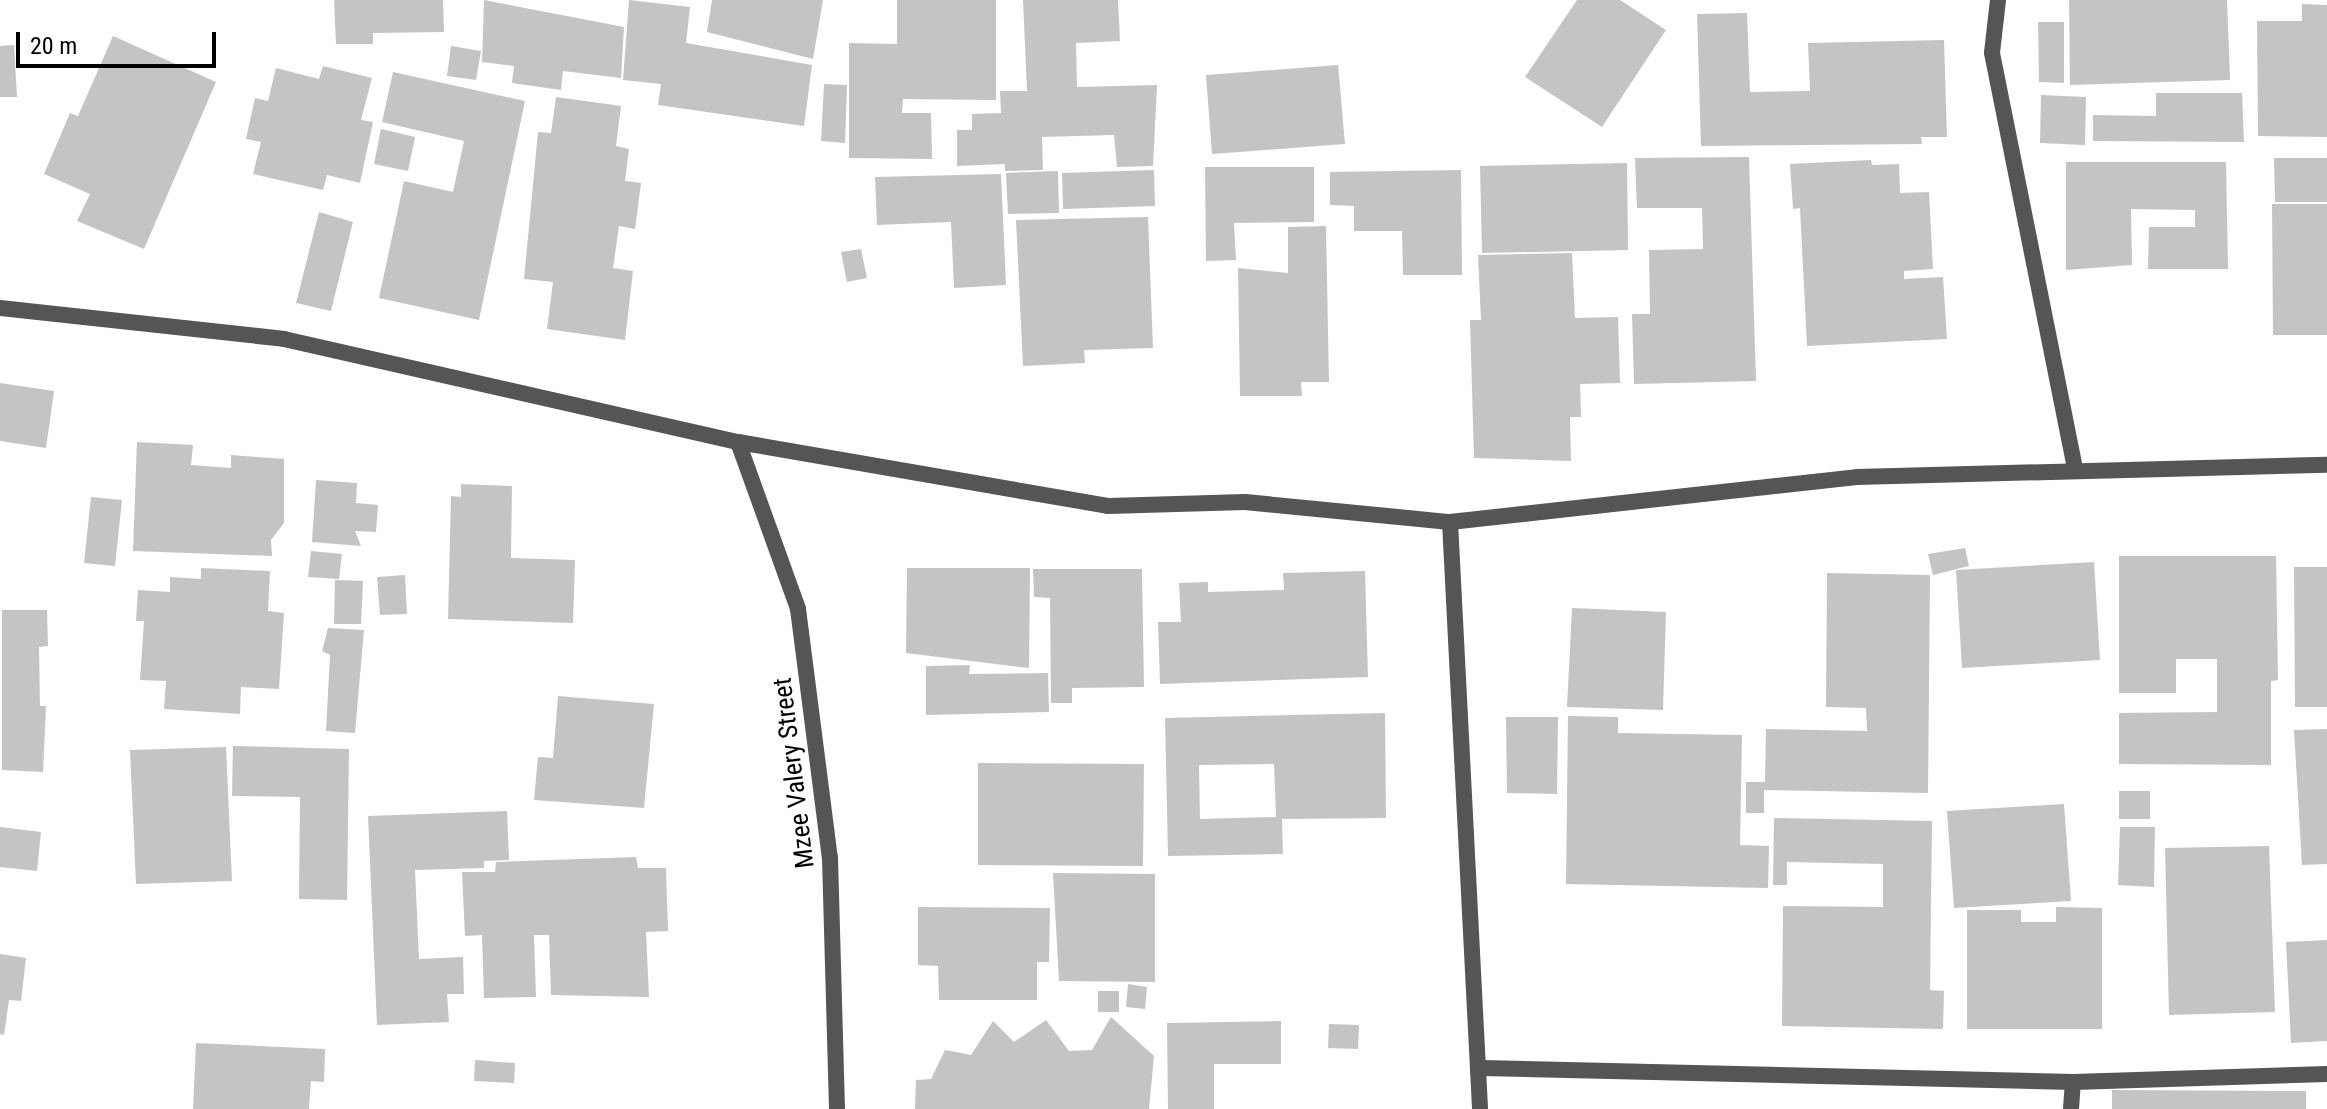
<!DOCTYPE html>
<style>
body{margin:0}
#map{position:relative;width:2327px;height:1109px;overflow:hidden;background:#fff;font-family:"Roboto Condensed",sans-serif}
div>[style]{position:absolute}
.building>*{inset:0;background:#c4c4c4}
.street>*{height:16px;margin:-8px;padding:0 8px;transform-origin:8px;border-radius:8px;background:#555}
span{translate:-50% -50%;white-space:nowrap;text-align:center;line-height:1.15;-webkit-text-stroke:6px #fff;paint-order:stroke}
.street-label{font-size:26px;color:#000}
.scale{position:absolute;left:16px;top:32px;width:200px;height:36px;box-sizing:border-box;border:4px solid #000;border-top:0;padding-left:10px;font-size:24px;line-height:28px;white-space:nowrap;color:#000;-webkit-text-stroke:6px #fff;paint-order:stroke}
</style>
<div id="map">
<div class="building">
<div style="clip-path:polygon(334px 0,443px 0,444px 32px,373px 33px,373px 44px,336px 44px)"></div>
<div style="clip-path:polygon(484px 0,624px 27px,621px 78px,563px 71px,561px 90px,512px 83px,514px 66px,482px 62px)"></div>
<div style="clip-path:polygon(629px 0,690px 7px,686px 43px,812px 65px,804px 126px,658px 105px,661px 84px,623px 80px)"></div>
<div style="clip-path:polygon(712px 0,823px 0,813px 59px,707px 32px)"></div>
<div style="clip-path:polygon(897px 0,996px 0,996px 100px,903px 99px,902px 113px,931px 113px,932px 159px,849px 158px,849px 43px,897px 44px)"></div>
<div style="clip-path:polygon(1023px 0,1118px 0,1120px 41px,1076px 43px,1077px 87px,1157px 85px,1153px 166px,1117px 167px,1114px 135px,1042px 137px,1043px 170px,1005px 171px,1005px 164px,957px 166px,957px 130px,972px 130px,972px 114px,1001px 113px,1000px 91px,1027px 91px)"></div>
<div style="clip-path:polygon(1577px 0,1620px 0,1666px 30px,1602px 127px,1525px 77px)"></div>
<div style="clip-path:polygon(2069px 0,2227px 0,2230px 80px,2070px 85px)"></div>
<div style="clip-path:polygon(2302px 4px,2327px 5px,2327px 137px,2258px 136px,2257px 21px,2302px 21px)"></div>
<div style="clip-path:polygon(1747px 13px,1750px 92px,1810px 91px,1808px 43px,1944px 40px,1947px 137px,1921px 137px,1922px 144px,1701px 146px,1697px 14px)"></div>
<div style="clip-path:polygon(2038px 22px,2064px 22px,2064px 83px,2039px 82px)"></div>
<div style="clip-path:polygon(113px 36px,216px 82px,144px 249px,77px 221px,90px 194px,44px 174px,70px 113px,78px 116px)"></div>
<div style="clip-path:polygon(14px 45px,17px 97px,0 97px,0 46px)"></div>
<div style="clip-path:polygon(451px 46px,481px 51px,476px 80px,447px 76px)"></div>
<div style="clip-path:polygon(1338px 65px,1345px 144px,1212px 154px,1206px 75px)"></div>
<div style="clip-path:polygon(323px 66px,372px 78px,361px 120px,373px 122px,360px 183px,327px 175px,323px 190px,253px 174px,261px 142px,246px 139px,255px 98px,268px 101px,276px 68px,319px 79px)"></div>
<div style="clip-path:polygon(393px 72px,525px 101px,479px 320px,379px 298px,404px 181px,453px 192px,464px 141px,382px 122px)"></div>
<div style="clip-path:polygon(824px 84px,847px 85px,845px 143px,821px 141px)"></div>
<div style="clip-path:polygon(2156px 93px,2242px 93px,2244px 142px,2093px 141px,2093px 115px,2156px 116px)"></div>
<div style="clip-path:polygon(2041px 95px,2086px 97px,2085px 145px,2040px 143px)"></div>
<div style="clip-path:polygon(556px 97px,621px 106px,616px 146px,629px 149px,625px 181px,641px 183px,635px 229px,619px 226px,613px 268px,633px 271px,625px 340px,547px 329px,553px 282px,524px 279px,538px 132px,551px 133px)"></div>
<div style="clip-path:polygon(381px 129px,415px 137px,408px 171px,374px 164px)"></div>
<div style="clip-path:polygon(1749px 157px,1756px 381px,1634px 384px,1632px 314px,1650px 314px,1649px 250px,1703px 249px,1702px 208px,1637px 208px,1635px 158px)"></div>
<div style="clip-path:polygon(2274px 158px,2327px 158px,2327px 202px,2275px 202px)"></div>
<div style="clip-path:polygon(1871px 160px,1872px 165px,1899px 164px,1900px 193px,1929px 192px,1933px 269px,1904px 271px,1904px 279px,1943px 277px,1947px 339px,1807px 346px,1800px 208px,1793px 209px,1790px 164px)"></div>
<div style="clip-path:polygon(2066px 162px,2226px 162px,2228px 269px,2148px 269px,2149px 227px,2195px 227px,2195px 210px,2131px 209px,2132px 265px,2066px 270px)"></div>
<div style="clip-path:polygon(1627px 163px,1628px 250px,1482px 253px,1480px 166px)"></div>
<div style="clip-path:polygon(1205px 167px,1314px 167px,1314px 222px,1234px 223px,1236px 260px,1206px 261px)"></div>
<div style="clip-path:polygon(1154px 170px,1155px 206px,1063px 209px,1062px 173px)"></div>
<div style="clip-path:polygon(1461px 170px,1462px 275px,1403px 275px,1402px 231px,1354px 231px,1354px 206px,1330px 205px,1330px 172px)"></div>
<div style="clip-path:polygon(1058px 171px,1059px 213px,1008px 214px,1006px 173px)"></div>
<div style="clip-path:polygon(1001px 174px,1006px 285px,954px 288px,951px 222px,877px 225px,875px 177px)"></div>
<div style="clip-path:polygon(2272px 204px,2327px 204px,2327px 335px,2273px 335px)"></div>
<div style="clip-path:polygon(319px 212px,353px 222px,331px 311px,296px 303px)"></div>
<div style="clip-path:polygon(1148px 217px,1153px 348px,1084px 350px,1085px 363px,1023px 366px,1016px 220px)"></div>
<div style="clip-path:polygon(1326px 226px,1329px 382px,1301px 382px,1302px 396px,1240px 396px,1238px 268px,1288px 273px,1288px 227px)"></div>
<div style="clip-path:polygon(861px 249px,867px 278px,847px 282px,841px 252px)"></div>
<div style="clip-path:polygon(1572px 253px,1575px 318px,1618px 317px,1620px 383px,1580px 384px,1581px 417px,1570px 417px,1571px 461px,1474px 458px,1470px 320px,1481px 320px,1478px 255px)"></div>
<div style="clip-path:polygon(0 383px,54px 391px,46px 448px,0 441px)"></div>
<div style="clip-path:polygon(137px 442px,193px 445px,191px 465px,231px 468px,231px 455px,284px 459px,284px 523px,271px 540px,272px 556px,133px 551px)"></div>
<div style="clip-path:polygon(316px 480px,357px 483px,356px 503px,378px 505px,376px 532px,355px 531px,361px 546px,312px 542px)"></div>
<div style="clip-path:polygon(461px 484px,512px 486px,511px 558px,575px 560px,573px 623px,448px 619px,451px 496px,461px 497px)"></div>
<div style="clip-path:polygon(91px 497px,122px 500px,115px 566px,84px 563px)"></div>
<div style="clip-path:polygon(1965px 548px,1969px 566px,1933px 575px,1928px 554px)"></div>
<div style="clip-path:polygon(311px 551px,342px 554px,339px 579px,308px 577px)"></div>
<div style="clip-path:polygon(2119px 556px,2276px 556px,2278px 680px,2271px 681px,2271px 765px,2119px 764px,2119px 713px,2217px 712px,2217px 659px,2176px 659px,2176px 693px,2119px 693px)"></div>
<div style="clip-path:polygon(2094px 562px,2100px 660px,1962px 668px,1956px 570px)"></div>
<div style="clip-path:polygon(2294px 567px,2327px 567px,2327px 707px,2295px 707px)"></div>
<div style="clip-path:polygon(201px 568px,270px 571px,268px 611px,284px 613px,279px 689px,241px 687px,240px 714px,164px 709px,166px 681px,140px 680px,144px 621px,136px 621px,138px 590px,170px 592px,170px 577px,201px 579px)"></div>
<div style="clip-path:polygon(907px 568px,1030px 568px,1029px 668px,906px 653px)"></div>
<div style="clip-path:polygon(1033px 569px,1142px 569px,1144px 687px,1072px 688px,1072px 703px,1051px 703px,1050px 598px,1034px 597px)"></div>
<div style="clip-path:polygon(1365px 571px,1368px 677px,1160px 684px,1158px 622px,1181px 622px,1179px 583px,1208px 582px,1208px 592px,1284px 590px,1283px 573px)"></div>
<div style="clip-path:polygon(1827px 573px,1930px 575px,1928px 793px,1764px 790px,1764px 813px,1746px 813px,1746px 782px,1765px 782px,1766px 729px,1867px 731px,1866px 708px,1826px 707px)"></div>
<div style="clip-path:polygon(405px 575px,407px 614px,380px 615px,377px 577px)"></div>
<div style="clip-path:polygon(335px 580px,363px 581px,361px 624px,334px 624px)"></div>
<div style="clip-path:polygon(1572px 608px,1666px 612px,1663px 710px,1567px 707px)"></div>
<div style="clip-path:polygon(2px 610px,47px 610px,48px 646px,39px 647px,40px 706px,46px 706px,43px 772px,2px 770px)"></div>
<div style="clip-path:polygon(328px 628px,364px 630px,355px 733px,326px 731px,330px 655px,322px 651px)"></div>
<div style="clip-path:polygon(970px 665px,969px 674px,1048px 673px,1049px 712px,926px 715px,926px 666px)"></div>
<div style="clip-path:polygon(558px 696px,654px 704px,644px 808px,534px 800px,538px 757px,553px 758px)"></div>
<div style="clip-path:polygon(evenodd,1385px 713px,1386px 818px,1282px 819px,1283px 854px,1168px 856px,1165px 718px,1385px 713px,1274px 764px,1276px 817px,1200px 819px,1199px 765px,1274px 764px)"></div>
<div style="clip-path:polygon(1568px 716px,1618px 717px,1618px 733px,1742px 735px,1740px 845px,1769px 846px,1768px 888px,1566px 884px)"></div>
<div style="clip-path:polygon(1506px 717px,1558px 717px,1557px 794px,1507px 793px)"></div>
<div style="clip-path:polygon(2327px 729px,2327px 864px,2302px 865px,2294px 730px)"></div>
<div style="clip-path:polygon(233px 746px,349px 749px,347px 900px,299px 899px,300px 797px,232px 796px)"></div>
<div style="clip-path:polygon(226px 747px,232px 881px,136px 884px,130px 750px)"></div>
<div style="clip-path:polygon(978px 763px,1144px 764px,1143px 866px,978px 865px)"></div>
<div style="clip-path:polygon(2119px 791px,2150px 791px,2150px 819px,2119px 819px)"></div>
<div style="clip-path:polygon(2064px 804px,2071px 901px,1954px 908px,1947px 811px)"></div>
<div style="clip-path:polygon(507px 811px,509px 860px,484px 861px,484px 868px,415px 870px,419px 959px,463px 957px,464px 994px,447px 994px,449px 1022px,377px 1025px,368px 816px)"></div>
<div style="clip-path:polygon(1774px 818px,1932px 821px,1930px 990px,1944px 991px,1943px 1029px,1782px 1026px,1783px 906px,1883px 907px,1883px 864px,1787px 862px,1787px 885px,1773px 885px)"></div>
<div style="clip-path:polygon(0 827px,41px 832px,37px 871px,0 867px)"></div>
<div style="clip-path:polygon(2120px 827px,2155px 827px,2154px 887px,2118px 885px)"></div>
<div style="clip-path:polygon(2269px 846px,2275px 1012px,2169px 1015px,2165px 848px)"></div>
<div style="clip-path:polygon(636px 857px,638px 868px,666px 868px,668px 931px,646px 932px,649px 997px,551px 995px,549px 935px,534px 935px,536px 997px,484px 998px,482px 935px,465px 936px,462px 872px,495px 872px,496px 862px)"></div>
<div style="clip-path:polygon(1053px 873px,1155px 874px,1155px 982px,1059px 981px)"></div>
<div style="clip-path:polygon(918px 907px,1050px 908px,1049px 962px,1037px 962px,1037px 1000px,939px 1000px,938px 966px,918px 965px)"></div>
<div style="clip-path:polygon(2056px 907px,2102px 908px,2102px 1029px,1967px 1029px,1967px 910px,2021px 910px,2021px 922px,2056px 922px)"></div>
<div style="clip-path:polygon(2327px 940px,2327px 1041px,2291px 1043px,2286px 942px)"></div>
<div style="clip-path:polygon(0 954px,26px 958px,21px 1001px,9px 1000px,4px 1035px,0 1034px)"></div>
<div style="clip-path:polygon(1128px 984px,1147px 987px,1145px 1009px,1126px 1007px)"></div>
<div style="clip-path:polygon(1098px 991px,1119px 991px,1119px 1012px,1098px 1012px)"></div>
<div style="clip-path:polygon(1111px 1017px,1154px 1056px,1149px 1109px,915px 1109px,916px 1080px,931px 1079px,945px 1050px,971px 1055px,993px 1021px,1014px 1042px,1046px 1020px,1069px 1051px,1092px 1050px)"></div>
<div style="clip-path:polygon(1281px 1021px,1281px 1064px,1214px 1064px,1214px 1109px,1168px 1109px,1167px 1023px)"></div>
<div style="clip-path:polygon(1329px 1024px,1359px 1025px,1358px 1049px,1328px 1048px)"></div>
<div style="clip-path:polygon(196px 1043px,325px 1049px,324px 1082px,311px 1081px,309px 1109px,193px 1109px)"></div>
<div style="clip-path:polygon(475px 1060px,515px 1063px,514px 1083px,474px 1081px)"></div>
<div style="clip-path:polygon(2112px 1090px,2306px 1091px,2306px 1109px,2112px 1109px)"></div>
</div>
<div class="street">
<div style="left:1998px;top:0;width:53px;rotate:96.5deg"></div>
<div style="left:1992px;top:53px;width:425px;rotate:78.7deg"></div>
<div style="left:0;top:308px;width:286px;rotate:6.2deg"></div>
<div style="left:284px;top:339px;width:466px;rotate:12.8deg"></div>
<div style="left:738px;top:442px;width:375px;rotate:9.8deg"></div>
<div style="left:1108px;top:506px;width:137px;rotate:-1.7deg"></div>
<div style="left:1245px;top:502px;width:206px;rotate:5.6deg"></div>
<div style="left:1450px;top:522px;width:409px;rotate:-6.3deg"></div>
<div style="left:1857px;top:477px;width:470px;rotate:-1.5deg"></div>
<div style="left:738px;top:442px;width:177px;rotate:70.2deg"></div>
<div style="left:798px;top:609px;width:251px;rotate:82.7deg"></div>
<div style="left:830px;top:858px;width:251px;rotate:88.4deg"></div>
<div style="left:1450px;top:522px;width:588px;rotate:87.07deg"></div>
<div style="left:1482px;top:1068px;width:591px;rotate:1.36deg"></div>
<div style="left:2071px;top:1109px;width:27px;rotate:-86deg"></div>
<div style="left:2073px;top:1082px;width:254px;rotate:-1.8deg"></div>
</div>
<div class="street-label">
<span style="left:794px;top:773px;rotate:-97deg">Mzee Valery Street</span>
</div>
<div class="scale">20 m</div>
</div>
